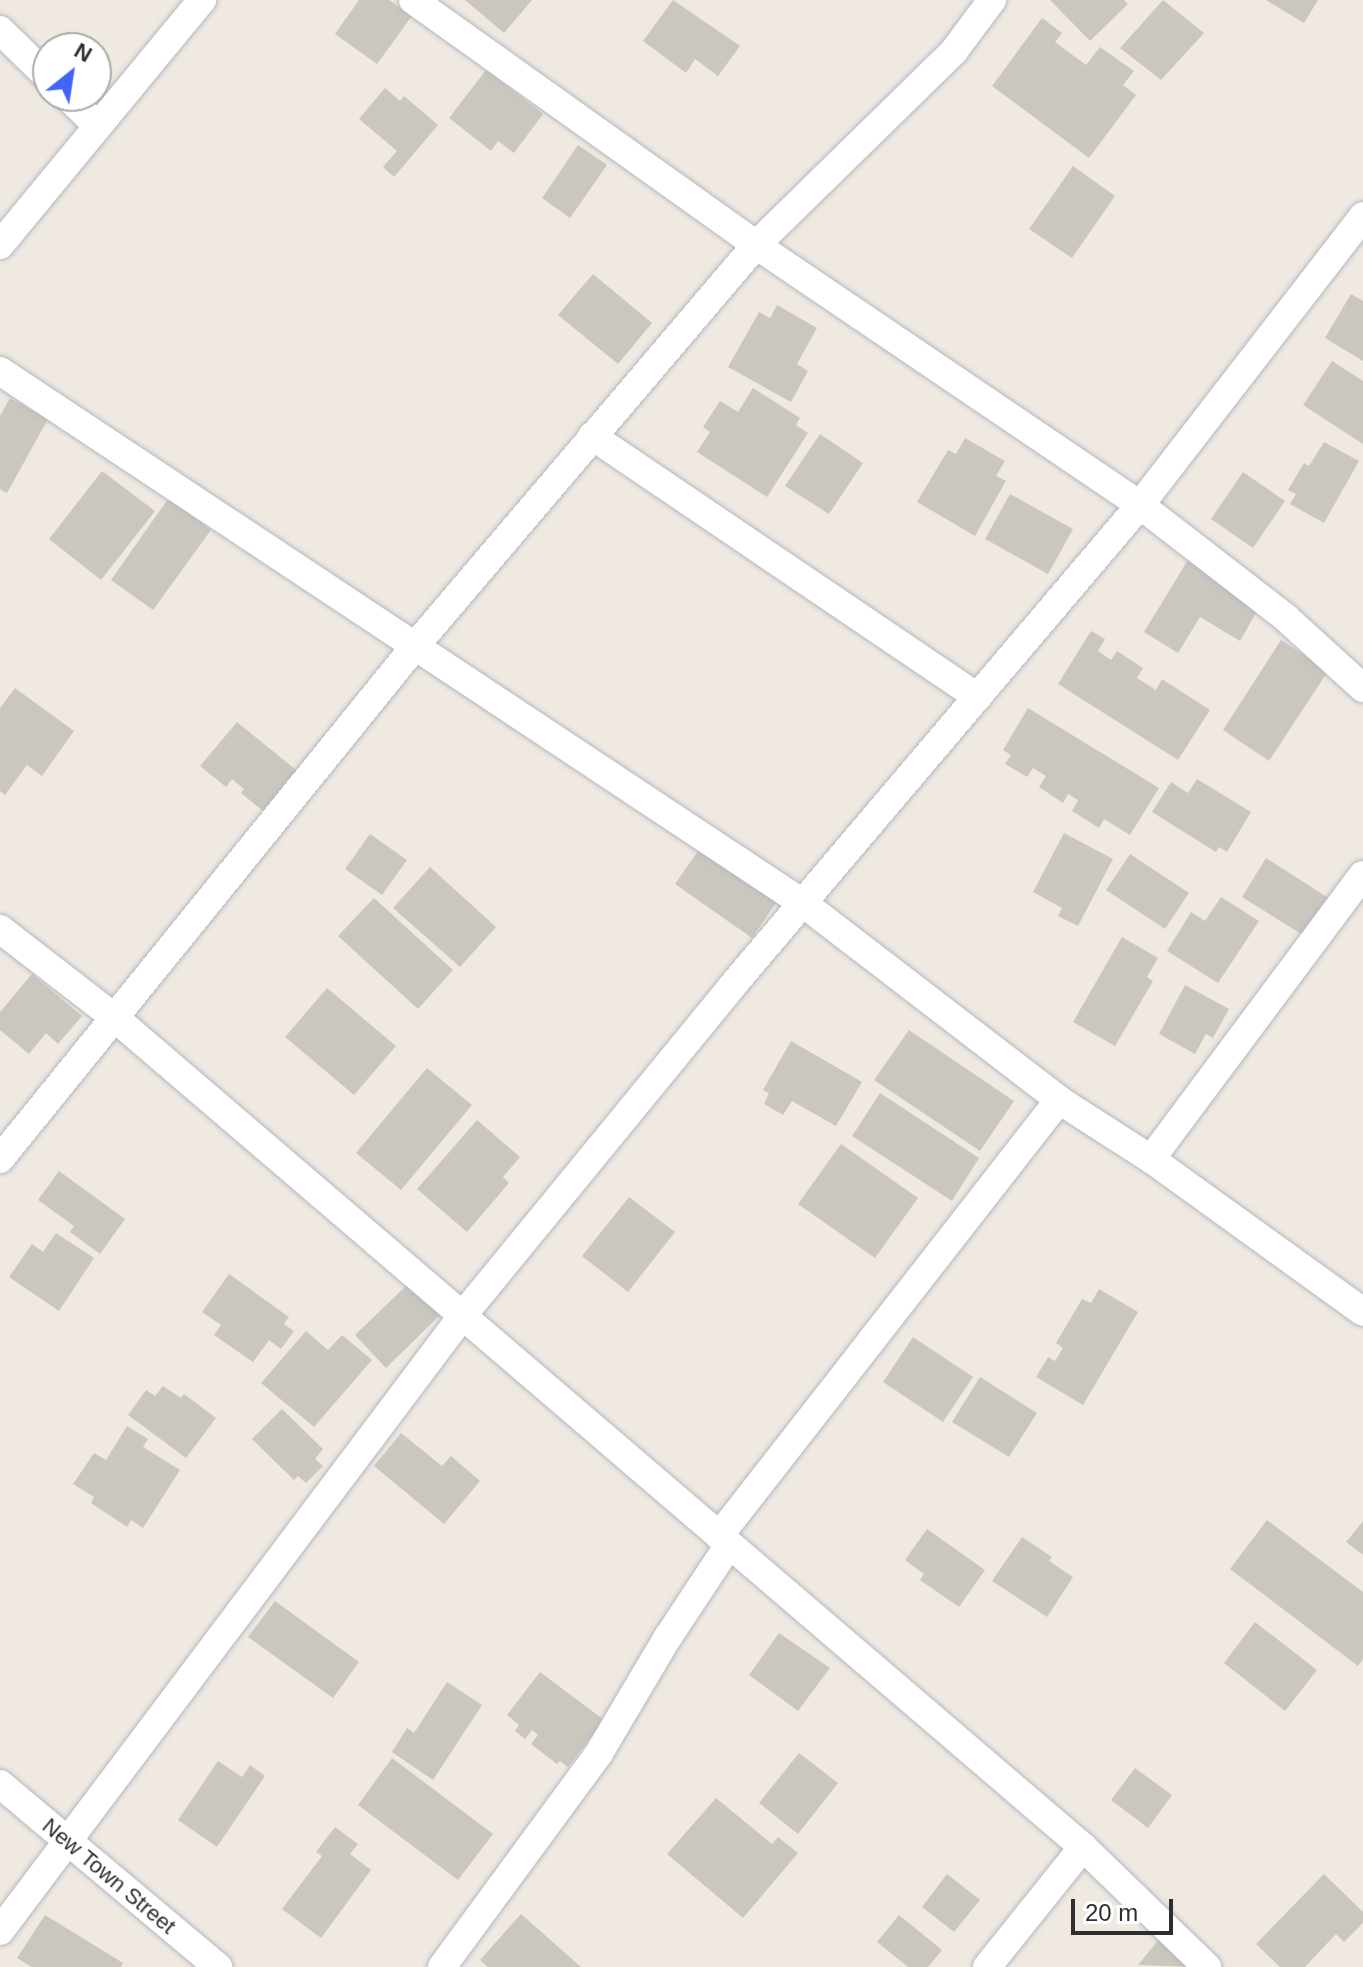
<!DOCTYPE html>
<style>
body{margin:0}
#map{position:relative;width:1363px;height:1967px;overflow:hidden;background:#efe9e1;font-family:Arial,sans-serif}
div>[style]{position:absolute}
.building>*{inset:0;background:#cbc7bf}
.roads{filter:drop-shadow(0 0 2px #b4b7c1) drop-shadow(0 0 2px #b4b7c1)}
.minor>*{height:28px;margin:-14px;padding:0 14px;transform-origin:14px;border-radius:14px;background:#fff}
span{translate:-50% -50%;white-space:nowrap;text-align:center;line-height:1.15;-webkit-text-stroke:8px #fff;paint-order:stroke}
.street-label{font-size:22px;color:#2e2e2e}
.north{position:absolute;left:32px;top:32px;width:80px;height:80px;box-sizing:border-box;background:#fff;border:2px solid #ababab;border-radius:50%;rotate:30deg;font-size:22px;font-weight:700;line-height:32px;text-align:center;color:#2e2e2e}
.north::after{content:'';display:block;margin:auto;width:28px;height:36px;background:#4264fb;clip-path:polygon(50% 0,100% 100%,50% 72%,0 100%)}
.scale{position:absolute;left:1071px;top:1899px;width:102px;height:36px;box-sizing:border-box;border:4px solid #2e2e2e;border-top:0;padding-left:10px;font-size:24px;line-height:28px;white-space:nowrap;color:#2e2e2e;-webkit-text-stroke:6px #fff;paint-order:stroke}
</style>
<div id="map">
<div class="building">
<div style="clip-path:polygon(359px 0,389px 0,412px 16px,377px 64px,335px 34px)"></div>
<div style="clip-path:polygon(465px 0,532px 0,504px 33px)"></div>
<div style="clip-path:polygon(673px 0,740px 46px,718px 76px,695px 59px,686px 73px,643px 41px)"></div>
<div style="clip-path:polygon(1050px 0,1124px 0,1128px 4px,1090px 41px)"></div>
<div style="clip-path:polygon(1163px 0,1204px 33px,1161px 80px,1120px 48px)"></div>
<div style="clip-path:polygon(1266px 0,1318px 0,1304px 23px)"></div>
<div style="clip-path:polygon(1042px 18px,1062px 33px,1055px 42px,1086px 65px,1100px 47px,1134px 71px,1123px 85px,1136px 95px,1089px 158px,992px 86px)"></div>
<div style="clip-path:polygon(486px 70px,543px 114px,514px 153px,498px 141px,491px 151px,449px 118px)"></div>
<div style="clip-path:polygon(385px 88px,400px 101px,404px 96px,438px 125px,394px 177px,383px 167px,397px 151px,359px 119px)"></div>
<div style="clip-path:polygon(578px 145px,607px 165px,570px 218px,542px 198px)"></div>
<div style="clip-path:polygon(1073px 166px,1115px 196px,1072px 258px,1029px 229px)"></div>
<div style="clip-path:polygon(593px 274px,652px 323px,618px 364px,558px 315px)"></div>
<div style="clip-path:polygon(1351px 294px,1363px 301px,1363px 361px,1325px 338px)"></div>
<div style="clip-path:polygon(777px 305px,817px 328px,797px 364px,808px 371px,791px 402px,728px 367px,759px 312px,770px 318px)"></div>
<div style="clip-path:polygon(1332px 361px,1363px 381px,1363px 444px,1303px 405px)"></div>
<div style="clip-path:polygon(753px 388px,800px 418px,796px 425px,808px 433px,767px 497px,697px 452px,710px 432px,703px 427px,720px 401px,738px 412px)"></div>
<div style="clip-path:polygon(10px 398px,48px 419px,7px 493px,0 489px,0 416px)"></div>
<div style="clip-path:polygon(820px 434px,863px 463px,829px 514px,785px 486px)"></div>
<div style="clip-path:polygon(965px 438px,1005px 461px,996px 476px,1006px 481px,975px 536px,917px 502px,948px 450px,956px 454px)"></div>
<div style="clip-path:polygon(1324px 442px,1359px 461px,1324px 523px,1290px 504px,1296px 494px,1288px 490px,1304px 463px,1309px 466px)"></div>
<div style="clip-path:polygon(102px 471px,155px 511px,101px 580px,49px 539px)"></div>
<div style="clip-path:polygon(1243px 472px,1285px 501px,1253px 548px,1211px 519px)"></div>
<div style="clip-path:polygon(1010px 494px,1073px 529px,1048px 574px,985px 539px)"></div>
<div style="clip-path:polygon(168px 499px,211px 530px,153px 610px,111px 580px)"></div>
<div style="clip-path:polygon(1188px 560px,1261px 604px,1240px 641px,1200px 617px,1178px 653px,1144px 632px)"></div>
<div style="clip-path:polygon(1091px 631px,1105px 639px,1098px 651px,1111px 660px,1117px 651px,1143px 668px,1137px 678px,1156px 690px,1162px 679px,1210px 710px,1178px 760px,1058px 684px)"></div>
<div style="clip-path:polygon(1281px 640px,1328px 671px,1269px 761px,1223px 730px)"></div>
<div style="clip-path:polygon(15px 688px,74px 731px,42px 776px,27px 765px,5px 795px,0 791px,0 708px)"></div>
<div style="clip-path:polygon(1028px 708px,1159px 788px,1130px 835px,1104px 819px,1099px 828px,1072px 811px,1078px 800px,1068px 794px,1063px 803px,1039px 787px,1046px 776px,1033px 768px,1027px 777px,1005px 764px,1011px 755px,1003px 750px)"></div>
<div style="clip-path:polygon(237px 722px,296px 770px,263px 811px,241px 793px,244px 789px,232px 779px,226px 787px,200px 766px)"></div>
<div style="clip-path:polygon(1197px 779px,1251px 812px,1227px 852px,1219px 847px,1216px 852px,1152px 812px,1171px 782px,1188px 793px)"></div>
<div style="clip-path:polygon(1064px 833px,1113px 859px,1078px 926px,1058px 916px,1062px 908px,1033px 892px)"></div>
<div style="clip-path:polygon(370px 834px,407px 860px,382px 895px,345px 869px)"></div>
<div style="clip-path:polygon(705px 841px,782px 894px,752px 938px,675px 884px)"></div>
<div style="clip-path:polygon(1130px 854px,1189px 893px,1165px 929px,1106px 890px)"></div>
<div style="clip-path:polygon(1266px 858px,1330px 899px,1306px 937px,1242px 897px)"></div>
<div style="clip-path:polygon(430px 867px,496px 927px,460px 967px,393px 908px)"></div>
<div style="clip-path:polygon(1221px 897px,1259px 921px,1218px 983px,1167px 951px,1191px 912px,1205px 921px)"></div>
<div style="clip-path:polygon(374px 898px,453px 970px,418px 1009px,338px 936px)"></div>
<div style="clip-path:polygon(1122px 937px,1158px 958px,1147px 977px,1153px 981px,1115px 1046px,1073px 1022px)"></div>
<div style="clip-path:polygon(32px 974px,82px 1016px,58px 1044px,46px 1033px,29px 1054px,0 1030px,0 1012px)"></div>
<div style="clip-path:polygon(1185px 985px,1229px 1009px,1213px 1038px,1206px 1034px,1195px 1054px,1159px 1034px)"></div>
<div style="clip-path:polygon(327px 988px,396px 1046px,354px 1095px,285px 1037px)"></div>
<div style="clip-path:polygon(909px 1030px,1014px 1101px,980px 1151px,874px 1080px)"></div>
<div style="clip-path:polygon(791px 1041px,862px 1082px,836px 1126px,792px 1101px,783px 1115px,764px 1104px,769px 1093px,763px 1090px)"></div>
<div style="clip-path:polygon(427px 1068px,472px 1105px,401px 1190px,356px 1153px)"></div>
<div style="clip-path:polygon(880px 1093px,979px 1158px,952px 1201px,852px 1136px)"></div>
<div style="clip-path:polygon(477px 1120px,520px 1157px,503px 1177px,509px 1183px,467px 1232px,417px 1189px)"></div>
<div style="clip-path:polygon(841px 1144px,918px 1198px,875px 1258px,798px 1204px)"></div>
<div style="clip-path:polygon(59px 1171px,125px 1219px,100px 1254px,70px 1232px,74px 1226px,38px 1200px)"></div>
<div style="clip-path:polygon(629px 1197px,675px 1232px,628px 1292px,582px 1256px)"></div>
<div style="clip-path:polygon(56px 1233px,94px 1258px,59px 1311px,9px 1277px,32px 1244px,43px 1252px)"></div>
<div style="clip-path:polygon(229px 1274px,289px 1317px,284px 1324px,294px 1331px,281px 1349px,269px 1340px,253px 1362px,214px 1335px,221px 1325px,202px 1312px)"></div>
<div style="clip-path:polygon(410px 1282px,441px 1314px,386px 1368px,355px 1335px)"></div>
<div style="clip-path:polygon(1099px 1289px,1138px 1312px,1083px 1405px,1036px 1377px,1048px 1357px,1055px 1361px,1063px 1348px,1056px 1343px,1082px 1299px,1091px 1303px)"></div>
<div style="clip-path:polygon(306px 1331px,328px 1350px,342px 1335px,372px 1360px,314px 1427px,261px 1383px)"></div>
<div style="clip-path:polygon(913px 1337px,973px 1377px,943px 1422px,883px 1382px)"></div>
<div style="clip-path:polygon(980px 1377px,1037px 1413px,1009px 1457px,952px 1422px)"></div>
<div style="clip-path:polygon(163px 1386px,181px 1398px,184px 1394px,216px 1418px,186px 1458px,128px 1415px,146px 1390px,155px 1396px)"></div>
<div style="clip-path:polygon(282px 1409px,323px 1449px,315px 1459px,323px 1466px,306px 1483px,298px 1476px,294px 1480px,252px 1439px)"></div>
<div style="clip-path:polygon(127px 1426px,148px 1439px,143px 1447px,180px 1470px,143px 1528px,131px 1520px,127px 1527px,91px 1503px,94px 1497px,73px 1484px,94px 1453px,106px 1460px)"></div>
<div style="clip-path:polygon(401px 1433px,442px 1466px,451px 1456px,480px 1481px,444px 1524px,374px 1466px)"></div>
<div style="clip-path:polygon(1267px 1520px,1363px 1592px,1363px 1659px,1358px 1666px,1230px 1569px)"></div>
<div style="clip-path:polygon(1363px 1521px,1363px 1555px,1346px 1542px)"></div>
<div style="clip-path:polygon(927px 1529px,985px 1570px,959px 1607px,920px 1580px,924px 1574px,905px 1560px)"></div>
<div style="clip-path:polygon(1022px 1537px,1052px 1557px,1049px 1561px,1073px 1577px,1047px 1617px,992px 1581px)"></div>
<div style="clip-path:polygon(275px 1601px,359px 1662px,333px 1698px,248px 1637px)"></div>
<div style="clip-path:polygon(1255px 1622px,1317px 1670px,1285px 1711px,1224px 1663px)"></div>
<div style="clip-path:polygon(779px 1633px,830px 1668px,798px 1711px,749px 1675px)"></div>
<div style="clip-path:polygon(540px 1672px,604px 1720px,568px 1767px,560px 1761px,557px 1764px,531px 1744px,538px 1735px,532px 1730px,525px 1739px,515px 1731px,519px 1725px,507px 1715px)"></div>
<div style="clip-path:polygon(447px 1682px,482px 1705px,433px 1780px,392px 1752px,407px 1728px,414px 1733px)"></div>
<div style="clip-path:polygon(799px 1753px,838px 1783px,798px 1834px,759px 1803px)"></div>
<div style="clip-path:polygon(392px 1758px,493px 1834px,458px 1880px,358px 1805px)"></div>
<div style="clip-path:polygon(218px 1761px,242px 1777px,250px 1765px,265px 1776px,217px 1847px,178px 1820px)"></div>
<div style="clip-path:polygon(1135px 1768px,1172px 1795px,1148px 1828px,1111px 1800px)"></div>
<div style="clip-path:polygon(716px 1798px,772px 1844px,778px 1837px,798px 1853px,743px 1918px,667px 1854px)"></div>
<div style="clip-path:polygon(335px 1827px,358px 1844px,350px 1854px,371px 1870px,321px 1938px,282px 1909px,322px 1856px,316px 1852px)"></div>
<div style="clip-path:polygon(947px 1874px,980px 1900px,954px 1932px,922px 1907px)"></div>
<div style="clip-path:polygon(1324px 1874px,1363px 1912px,1363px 1923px,1344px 1942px,1336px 1934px,1305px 1967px,1280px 1967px,1256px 1944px)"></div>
<div style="clip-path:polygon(521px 1914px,581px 1967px,488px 1967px,480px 1960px)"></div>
<div style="clip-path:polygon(45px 1915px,123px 1963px,121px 1967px,32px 1967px,17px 1958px)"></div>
<div style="clip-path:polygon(899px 1915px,942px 1950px,928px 1967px,908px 1967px,877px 1942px)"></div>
<div style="clip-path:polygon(1164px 1933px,1197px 1967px,1138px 1965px)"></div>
</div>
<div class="roads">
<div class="minor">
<div style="left:413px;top:0;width:422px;rotate:35.5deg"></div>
<div style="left:756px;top:245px;width:464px;rotate:34.1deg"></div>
<div style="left:1140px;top:505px;width:185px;rotate:37.7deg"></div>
<div style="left:1286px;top:618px;width:104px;rotate:42.3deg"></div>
<div style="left:0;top:30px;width:67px;rotate:44.4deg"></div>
<div style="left:67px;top:96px;width:43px;rotate:44.1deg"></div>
<div style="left:0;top:245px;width:318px;rotate:-50.5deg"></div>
<div style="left:0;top:371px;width:965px;rotate:33.54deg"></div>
<div style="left:804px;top:904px;width:322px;rotate:37.5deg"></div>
<div style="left:1059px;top:1100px;width:109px;rotate:32.7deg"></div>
<div style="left:1151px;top:1159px;width:261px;rotate:35.8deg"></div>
<div style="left:592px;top:436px;width:466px;rotate:34.1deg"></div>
<div style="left:0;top:929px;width:145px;rotate:37.7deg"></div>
<div style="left:115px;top:1018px;width:1274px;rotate:40.58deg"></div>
<div style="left:1083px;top:1847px;width:173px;rotate:44.1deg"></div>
<div style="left:0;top:1159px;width:661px;rotate:-51.02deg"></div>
<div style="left:416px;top:645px;width:525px;rotate:-49.64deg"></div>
<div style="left:756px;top:245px;width:277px;rotate:-44.4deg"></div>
<div style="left:954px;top:51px;width:64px;rotate:-53.3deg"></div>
<div style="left:1151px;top:1159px;width:354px;rotate:-53.3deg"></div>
<div style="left:719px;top:1536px;width:553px;rotate:-52.05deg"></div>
<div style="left:0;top:1784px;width:285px;rotate:40deg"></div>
<div style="left:0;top:1931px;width:771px;rotate:-53.07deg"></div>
<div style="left:463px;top:1315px;width:426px;rotate:-50.7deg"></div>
<div style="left:733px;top:985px;width:629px;rotate:-49.7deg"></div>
<div style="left:1140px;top:505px;width:365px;rotate:-52.3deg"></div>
<div style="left:442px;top:1967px;width:265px;rotate:-53.7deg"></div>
<div style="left:599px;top:1753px;width:135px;rotate:-59.3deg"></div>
<div style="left:668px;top:1637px;width:110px;rotate:-56.5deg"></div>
<div style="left:987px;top:1967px;width:154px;rotate:-51.3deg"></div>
</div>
</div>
<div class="street-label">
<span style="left:109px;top:1876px;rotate:40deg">New Town Street</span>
</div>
<div class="north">N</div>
<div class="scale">20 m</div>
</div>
